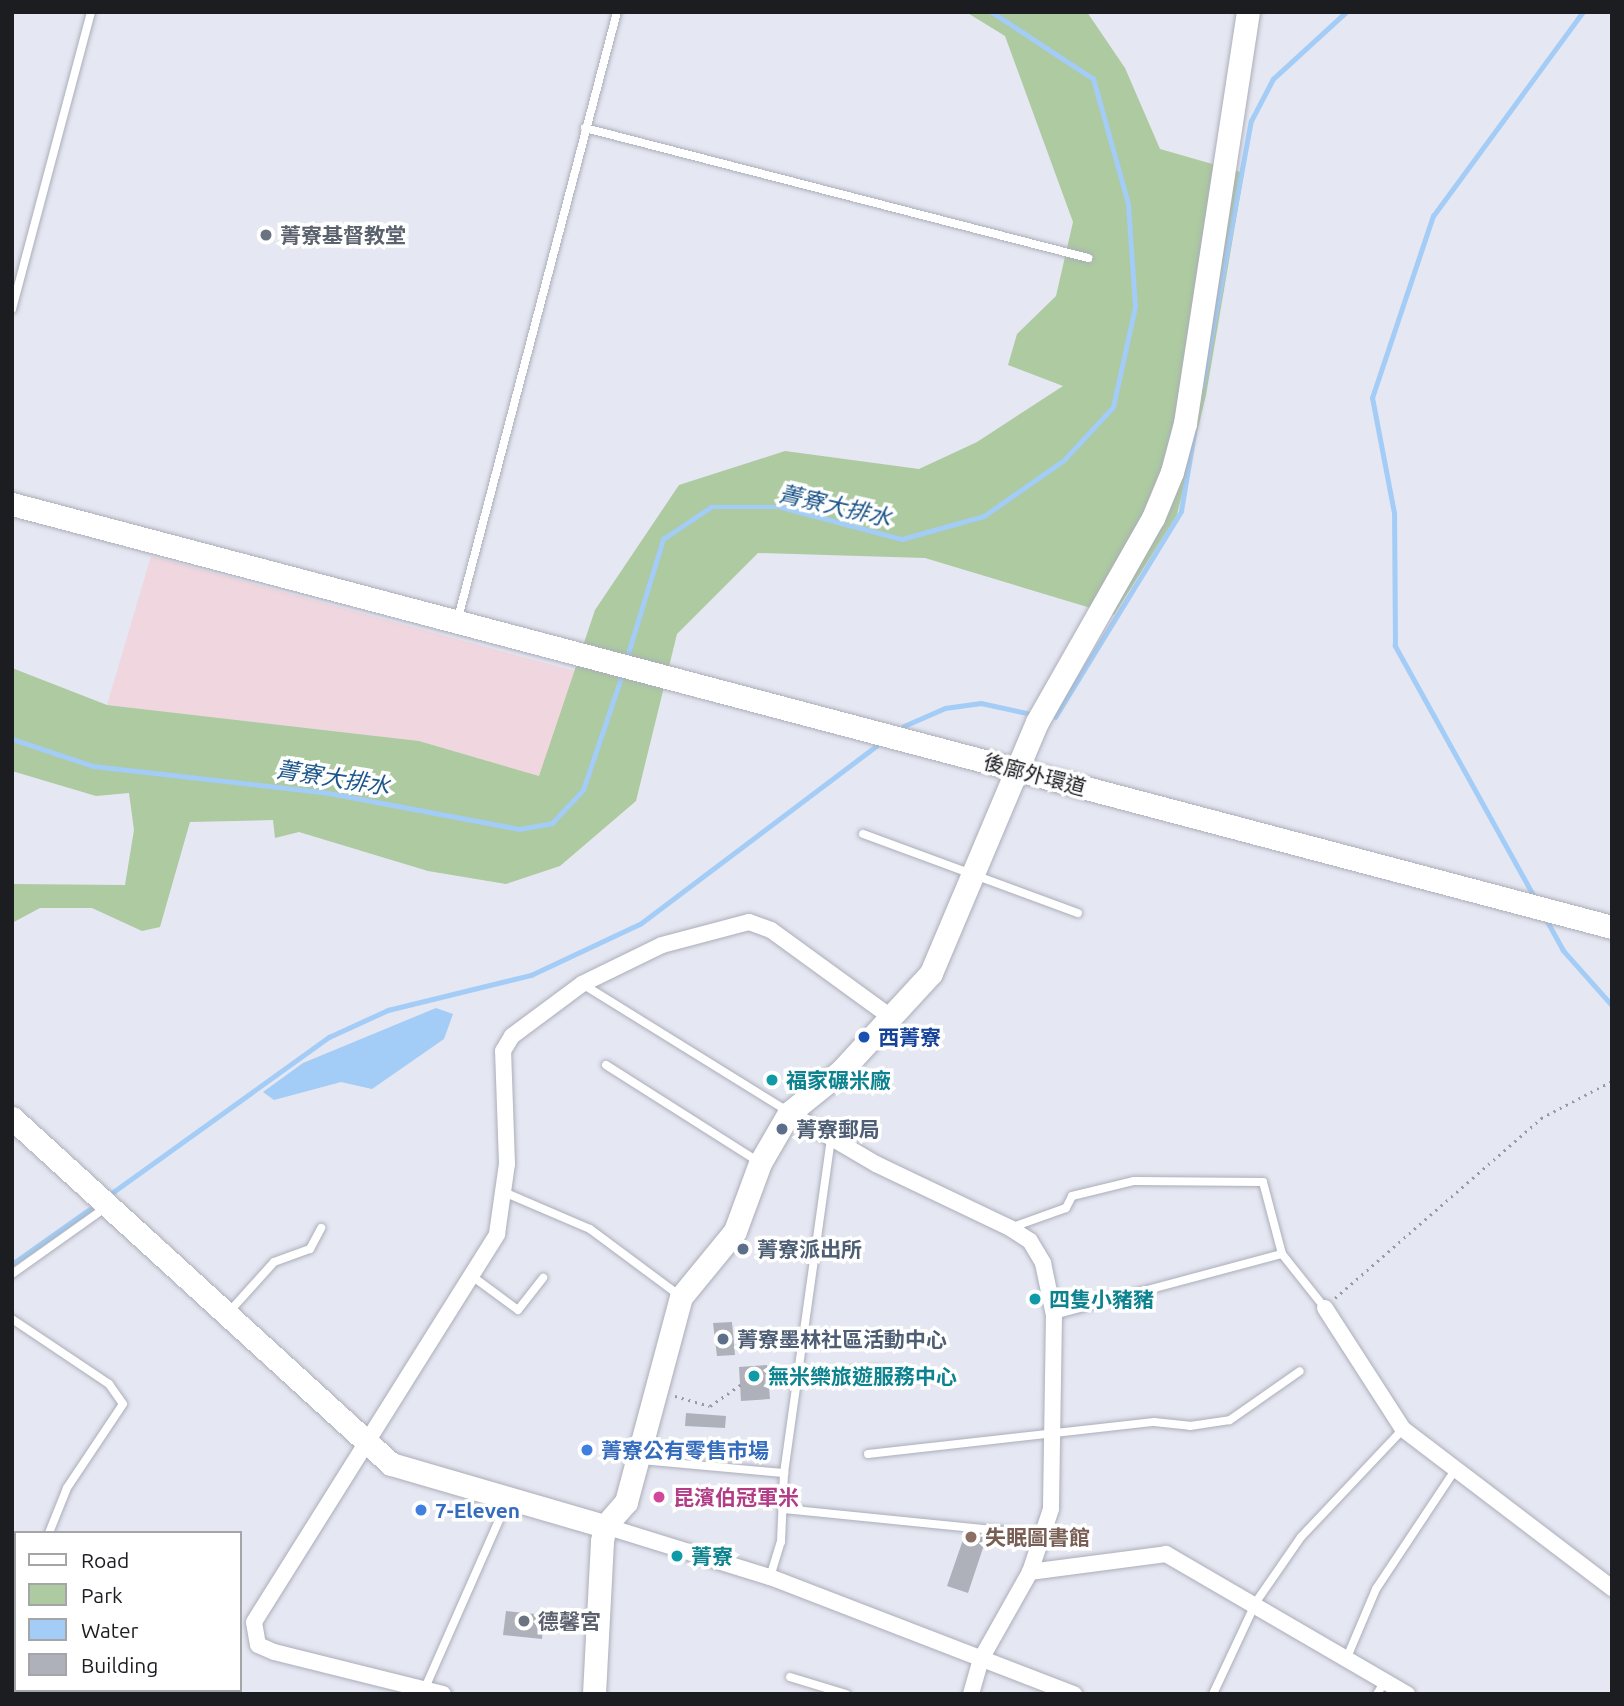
<!DOCTYPE html>
<meta charset="utf-8">
<style>
body{margin:0}
#map{position:relative;width:1624px;height:1706px;overflow:hidden;background:#e5e7f2;font-family:Ubuntu,"Noto Sans TC",sans-serif}
div>[style]{position:absolute}
.industrial>*{inset:0;background:#f0d6df}
.green>*{inset:0;background:#adcaa1}
.water>*{inset:0;background:#a3ccf6}
.stream>*{height:4.5px;margin:-2.25px;padding:0 2.25px;transform-origin:2.25px;border-radius:2.25px;background:#a3ccf6}
.building>*{inset:0;background:#aeb0ba}
.path>*{height:2.5px;margin-top:-1.25px;transform-origin:0;background:repeating-linear-gradient(90deg,#989aa2 0 2px,transparent 0 7px)}
.roads{filter:drop-shadow(0 0 2px #abaeb8) drop-shadow(0 0 2px #abaeb8)}
.lane>*{height:8px;margin:-4px;padding:0 4px;transform-origin:4px;border-radius:4px;background:#fff}
.street>*{height:16px;margin:-8px;padding:0 8px;transform-origin:8px;border-radius:8px;background:#fff}
.secondary>*{height:23px;margin:-11.5px;padding:0 11.5px;transform-origin:11.5px;border-radius:11.5px;background:#fff}
.dots>*{width:19px;height:19px;translate:-50% -50%;box-sizing:border-box;border:4px solid #fff;border-radius:50%}
span{translate:-50% -50%;white-space:nowrap;text-align:center;line-height:1.15;-webkit-text-stroke:7px #fff;paint-order:stroke}
.worship-label{font-size:21px;color:#5b616d;font-weight:700}
.left{translate:0 -50%;text-align:left}
.street-label{font-size:21px;color:#1c1d21}
.transit-label{font-size:21px;color:#164399;font-weight:700}
.culture-label{font-size:21px;color:#0d838f;font-weight:700}
.service-label{font-size:21px;color:#4e5e75;font-weight:700}
.shop-label{font-size:21px;color:#366cbe;font-weight:700}
.hotel-label{font-size:21px;color:#b23c85;font-weight:700}
.education-label{font-size:21px;color:#785e54;font-weight:700}
.water-label{font-size:23px;color:#1e578b;font-style:italic}
.frame{position:absolute;inset:0;border:14px solid #1c1d21;pointer-events:none}
.legend{position:absolute;left:14px;top:1531px;width:228px;height:161px;box-sizing:border-box;background:#fff;border:2px solid #a4a5a6;margin:0;padding:9px 12px;list-style:none;font-size:21px;color:#1c1d21}
.legend li{display:flex;align-items:center;gap:14px;height:35px}
.legend b{width:35px;border:2px solid #a4a5a6}
</style>
<div id="map">
<div class="industrial">
<div style="clip-path:polygon(151px 556px,578px 672px,539px 776px,419px 741px,107px 705px)"></div>
</div>
<div class="green">
<div style="clip-path:polygon(966px 12px,1087px 12px,1125px 68px,1160px 149px,1244px 173px,1206px 395px,1177px 515px,1114px 615px,925px 558px,758px 553px,677px 634px,636px 801px,560px 866px,506px 884px,428px 871px,299px 832px,275px 838px,273px 820px,190px 822px,160px 927px,142px 931px,92px 908px,40px 908px,12px 923px,12px 884px,125px 885px,134px 830px,129px 793px,96px 796px,12px 771px,12px 668px,107px 705px,419px 741px,539px 776px,595px 610px,679px 485px,785px 451px,919px 469px,977px 442px,1063px 386px,1008px 365px,1017px 334px,1056px 296px,1073px 222px,1005px 36px)"></div>
</div>
<div class="water">
<div style="clip-path:polygon(436px 1008px,453px 1014px,444px 1039px,372px 1089px,341px 1082px,274px 1100px,263px 1092px,303px 1063px)"></div>
</div>
<div class="stream">
<div style="left:1202px;top:387px;width:270px;rotate:-79.6deg"></div>
<div style="left:1251px;top:121px;width:47px;rotate:-62.4deg"></div>
<div style="left:1273px;top:79px;width:99px;rotate:-42.5deg"></div>
<div style="left:626px;top:660px;width:127px;rotate:-73deg"></div>
<div style="left:663px;top:539px;width:58px;rotate:-33.7deg"></div>
<div style="left:711px;top:507px;width:70px"></div>
<div style="left:781px;top:507px;width:125px;rotate:14.8deg"></div>
<div style="left:902px;top:539px;width:85px;rotate:-15.7deg"></div>
<div style="left:984px;top:516px;width:98px;rotate:-35deg"></div>
<div style="left:1064px;top:460px;width:72px;rotate:-47.2deg"></div>
<div style="left:1113px;top:407px;width:102px;rotate:-77.6deg"></div>
<div style="left:1135px;top:307px;width:103px;rotate:-93.9deg"></div>
<div style="left:1128px;top:204px;width:130px;rotate:-105.6deg"></div>
<div style="left:1093px;top:79px;width:122px;rotate:-146.7deg"></div>
<div style="left:1055px;top:717px;width:241px;rotate:-58.5deg"></div>
<div style="left:1181px;top:511px;width:79px;rotate:-80.5deg"></div>
<div style="left:904px;top:726px;width:45px;rotate:-23.7deg"></div>
<div style="left:945px;top:708px;width:36px;rotate:-8deg"></div>
<div style="left:981px;top:703px;width:47px;rotate:12.3deg"></div>
<div style="left:12px;top:739px;width:85px;rotate:18.4deg"></div>
<div style="left:93px;top:766px;width:238px;rotate:6.5deg"></div>
<div style="left:329px;top:793px;width:193px;rotate:10.7deg"></div>
<div style="left:519px;top:829px;width:34px;rotate:-10deg"></div>
<div style="left:552px;top:823px;width:45px;rotate:-46.8deg"></div>
<div style="left:583px;top:790px;width:125px;rotate:-71.3deg"></div>
<div style="left:1534px;top:897px;width:287px;rotate:-119deg"></div>
<div style="left:1395px;top:646px;width:133px;rotate:-90.4deg"></div>
<div style="left:1394px;top:513px;width:117px;rotate:-100.8deg"></div>
<div style="left:1372px;top:398px;width:192px;rotate:-71.5deg"></div>
<div style="left:1433px;top:216px;width:253px;rotate:-53.7deg"></div>
<div style="left:1545px;top:917px;width:38px;rotate:61deg"></div>
<div style="left:1563px;top:950px;width:74px;rotate:48.3deg"></div>
<div style="left:109px;top:1195px;width:271px;rotate:-35.7deg"></div>
<div style="left:329px;top:1037px;width:65px;rotate:-24.6deg"></div>
<div style="left:388px;top:1010px;width:147px;rotate:-13.8deg"></div>
<div style="left:531px;top:975px;width:120px;rotate:-25.1deg"></div>
<div style="left:640px;top:924px;width:296px;rotate:-37deg"></div>
<div style="left:12px;top:1264px;width:95px;rotate:-35.2deg"></div>
</div>
<div class="building">
<div style="clip-path:polygon(732px 1322px,735px 1355px,717px 1356px,713px 1323px)"></div>
<div style="clip-path:polygon(767px 1365px,770px 1399px,741px 1401px,739px 1367px)"></div>
<div style="clip-path:polygon(686px 1413px,726px 1416px,725px 1428px,685px 1426px)"></div>
<div style="clip-path:polygon(965px 1534px,987px 1536px,968px 1593px,947px 1586px)"></div>
<div style="clip-path:polygon(506px 1611px,544px 1615px,542px 1639px,503px 1635px)"></div>
</div>
<div class="path">
<div style="left:1335px;top:1298px;width:274px;rotate:-41.1deg"></div>
<div style="left:1541px;top:1118px;width:80px;rotate:-27.5deg"></div>
<div style="left:675px;top:1396px;width:36px;rotate:16deg"></div>
<div style="left:710px;top:1406px;width:37px;rotate:-35deg"></div>
</div>
<div class="roads">
<div class="lane">
<div style="left:585px;top:128px;width:520px;rotate:14.49deg"></div>
<div style="left:12px;top:309px;width:307px;rotate:-75.1deg"></div>
<div style="left:458px;top:618px;width:627px;rotate:-75.3deg"></div>
<div style="left:863px;top:834px;width:229px;rotate:20.2deg"></div>
<div style="left:584px;top:985px;width:239px;rotate:31.8deg"></div>
<div style="left:606px;top:1065px;width:179px;rotate:32.4deg"></div>
<div style="left:506px;top:1193px;width:91px;rotate:23.2deg"></div>
<div style="left:590px;top:1229px;width:111px;rotate:36.6deg"></div>
<div style="left:1010px;top:1228px;width:59px;rotate:-19.7deg"></div>
<div style="left:1066px;top:1208px;width:13px;rotate:-63deg"></div>
<div style="left:1072px;top:1196px;width:64px;rotate:-13.6deg"></div>
<div style="left:1134px;top:1181px;width:129px;rotate:0.4deg"></div>
<div style="left:1263px;top:1182px;width:74px;rotate:75.2deg"></div>
<div style="left:1282px;top:1254px;width:69px;rotate:51.5deg"></div>
<div style="left:12px;top:1274px;width:114px;rotate:-35.4deg"></div>
<div style="left:472px;top:1276px;width:57px;rotate:36.5deg"></div>
<div style="left:518px;top:1310px;width:41px;rotate:-52deg"></div>
<div style="left:229px;top:1312px;width:67px;rotate:-48deg"></div>
<div style="left:274px;top:1262px;width:38px;rotate:-20deg"></div>
<div style="left:310px;top:1249px;width:24px;rotate:-62deg"></div>
<div style="left:1054px;top:1315px;width:236px;rotate:-15deg"></div>
<div style="left:12px;top:1319px;width:117px;rotate:33.8deg"></div>
<div style="left:109px;top:1384px;width:24px;rotate:55deg"></div>
<div style="left:123px;top:1404px;width:101px;rotate:123.7deg"></div>
<div style="left:67px;top:1488px;width:48px;rotate:111.8deg"></div>
<div style="left:802px;top:1376px;width:73px;rotate:-4.7deg"></div>
<div style="left:875px;top:1370px;width:68px;rotate:5.9deg"></div>
<div style="left:868px;top:1454px;width:288px;rotate:-6.4deg"></div>
<div style="left:1154px;top:1422px;width:36px;rotate:6deg"></div>
<div style="left:1190px;top:1426px;width:40px;rotate:-8.5deg"></div>
<div style="left:1230px;top:1420px;width:85px;rotate:-35deg"></div>
<div style="left:640px;top:1460px;width:145px;rotate:5.2deg"></div>
<div style="left:783px;top:1509px;width:262px;rotate:5.7deg"></div>
<div style="left:770px;top:1577px;width:37px;rotate:-73deg"></div>
<div style="left:781px;top:1542px;width:69px;rotate:-87.5deg"></div>
<div style="left:784px;top:1473px;width:339px;rotate:-82deg"></div>
<div style="left:1348px;top:1655px;width:72px;rotate:-67deg"></div>
<div style="left:1376px;top:1589px;width:143px;rotate:-56.4deg"></div>
<div style="left:790px;top:1677px;width:59px;rotate:16.9deg"></div>
<div style="left:425px;top:1688px;width:206px;rotate:-66.2deg"></div>
<div style="left:23px;top:1694px;width:4px;rotate:-63deg"></div>
<div style="left:1213px;top:1694px;width:102px;rotate:-64.9deg"></div>
<div style="left:1256px;top:1602px;width:79px;rotate:-55.3deg"></div>
<div style="left:1301px;top:1537px;width:149px;rotate:-46.6deg"></div>
<div style="left:1377px;top:1694px;width:15px;rotate:-58deg"></div>
</div>
<div class="street">
<div style="left:789px;top:1113px;width:101px;rotate:30.4deg"></div>
<div style="left:876px;top:1164px;width:148px;rotate:25.5deg"></div>
<div style="left:1010px;top:1228px;width:24px;rotate:33deg"></div>
<div style="left:1030px;top:1241px;width:26px;rotate:59deg"></div>
<div style="left:1043px;top:1263px;width:53px;rotate:78.1deg"></div>
<div style="left:1054px;top:1315px;width:194px;rotate:90.9deg"></div>
<div style="left:1051px;top:1509px;width:66px;rotate:108.4deg"></div>
<div style="left:1030px;top:1572px;width:100px;rotate:119.4deg"></div>
<div style="left:981px;top:1659px;width:36px;rotate:106deg"></div>
<div style="left:1325px;top:1308px;width:144px;rotate:57.2deg"></div>
<div style="left:1403px;top:1429px;width:263px;rotate:37.3deg"></div>
<div style="left:605px;top:1526px;width:173px;rotate:17.2deg"></div>
<div style="left:770px;top:1577px;width:326px;rotate:21.1deg"></div>
<div style="left:1030px;top:1572px;width:137px;rotate:-7.5deg"></div>
<div style="left:1166px;top:1554px;width:279px;rotate:30.2deg"></div>
<div style="left:443px;top:1694px;width:174px;rotate:-166deg"></div>
<div style="left:274px;top:1652px;width:17px;rotate:-156deg"></div>
<div style="left:258px;top:1645px;width:23px;rotate:-100deg"></div>
<div style="left:254px;top:1622px;width:458px;rotate:-57.9deg"></div>
<div style="left:497px;top:1234px;width:71px;rotate:-81.9deg"></div>
<div style="left:507px;top:1164px;width:113px;rotate:-92deg"></div>
<div style="left:503px;top:1051px;width:17px;rotate:-59deg"></div>
<div style="left:512px;top:1036px;width:87px;rotate:-36.6deg"></div>
<div style="left:582px;top:984px;width:89px;rotate:-26deg"></div>
<div style="left:662px;top:945px;width:90px;rotate:-14.8deg"></div>
<div style="left:749px;top:922px;width:23px;rotate:20deg"></div>
<div style="left:771px;top:930px;width:150px;rotate:36deg"></div>
</div>
<div class="secondary">
<div style="left:12px;top:504px;width:1655px;rotate:14.81deg"></div>
<div style="left:12px;top:1118px;width:513px;rotate:42.39deg"></div>
<div style="left:391px;top:1464px;width:223px;rotate:16.2deg"></div>
<div style="left:594px;top:1694px;width:153px;rotate:-87deg"></div>
<div style="left:602px;top:1541px;width:15px;rotate:-79deg"></div>
<div style="left:605px;top:1526px;width:32px;rotate:-49deg"></div>
<div style="left:626px;top:1502px;width:212px;rotate:-75deg"></div>
<div style="left:681px;top:1297px;width:85px;rotate:-50.7deg"></div>
<div style="left:735px;top:1231px;width:72px;rotate:-69.8deg"></div>
<div style="left:760px;top:1163px;width:58px;rotate:-59.9deg"></div>
<div style="left:789px;top:1113px;width:67px;rotate:-38.9deg"></div>
<div style="left:841px;top:1071px;width:133px;rotate:-47.4deg"></div>
<div style="left:931px;top:973px;width:272px;rotate:-67.1deg"></div>
<div style="left:1037px;top:722px;width:235px;rotate:-60.4deg"></div>
<div style="left:1153px;top:518px;width:50px;rotate:-67.6deg"></div>
<div style="left:1172px;top:472px;width:51px;rotate:-75.1deg"></div>
<div style="left:1185px;top:423px;width:416px;rotate:-81.3deg"></div>
</div>
</div>
<div class="dots">
<div style="left:266px;top:235px;background:#6b7280"></div>
<div style="left:864px;top:1037px;background:#1a4fb4"></div>
<div style="left:772px;top:1080px;background:#0f9aa8"></div>
<div style="left:782px;top:1129px;background:#5c6f8a"></div>
<div style="left:743px;top:1249px;background:#5c6f8a"></div>
<div style="left:1035px;top:1299px;background:#0f9aa8"></div>
<div style="left:723px;top:1339px;background:#5c6f8a"></div>
<div style="left:754px;top:1376px;background:#0f9aa8"></div>
<div style="left:587px;top:1450px;background:#3f7fe0"></div>
<div style="left:659px;top:1497px;background:#d1479c"></div>
<div style="left:421px;top:1510px;background:#3f7fe0"></div>
<div style="left:971px;top:1537px;background:#8d6e63"></div>
<div style="left:677px;top:1556px;background:#0f9aa8"></div>
<div style="left:524px;top:1621px;background:#6b7280"></div>
</div>
<div class="worship-label">
<span class="left" style="left:280px;top:235px">菁寮基督教堂</span>
<span class="left" style="left:538px;top:1621px">德馨宮</span>
</div>
<div class="street-label">
<span style="left:1035px;top:774px;rotate:15deg">後廍外環道</span>
</div>
<div class="transit-label">
<span class="left" style="left:878px;top:1037px">西菁寮</span>
</div>
<div class="culture-label">
<span class="left" style="left:786px;top:1080px">福家碾米廠</span>
<span class="left" style="left:1049px;top:1299px">四隻小豬豬</span>
<span class="left" style="left:768px;top:1376px">無米樂旅遊服務中心</span>
<span class="left" style="left:691px;top:1556px">菁寮</span>
</div>
<div class="service-label">
<span class="left" style="left:796px;top:1129px">菁寮郵局</span>
<span class="left" style="left:757px;top:1249px">菁寮派出所</span>
<span class="left" style="left:737px;top:1339px">菁寮墨林社區活動中心</span>
</div>
<div class="shop-label">
<span class="left" style="left:601px;top:1450px">菁寮公有零售市場</span>
<span class="left" style="left:435px;top:1510px">7-Eleven</span>
</div>
<div class="hotel-label">
<span class="left" style="left:673px;top:1497px">昆濱伯冠軍米</span>
</div>
<div class="education-label">
<span class="left" style="left:985px;top:1537px">失眠圖書館</span>
</div>
<div class="water-label">
<span style="left:835px;top:506px;rotate:13deg">菁寮大排水</span>
<span style="left:333px;top:778px;rotate:9deg">菁寮大排水</span>
</div>
<div class="frame"></div>
<ul class="legend">
<li><b style="height:9px;background:#fff"></b>Road</li>
<li><b style="height:19px;background:#adcaa1"></b>Park</li>
<li><b style="height:19px;background:#a3ccf6"></b>Water</li>
<li><b style="height:19px;background:#aeb0ba"></b>Building</li>
</ul>
</div>
